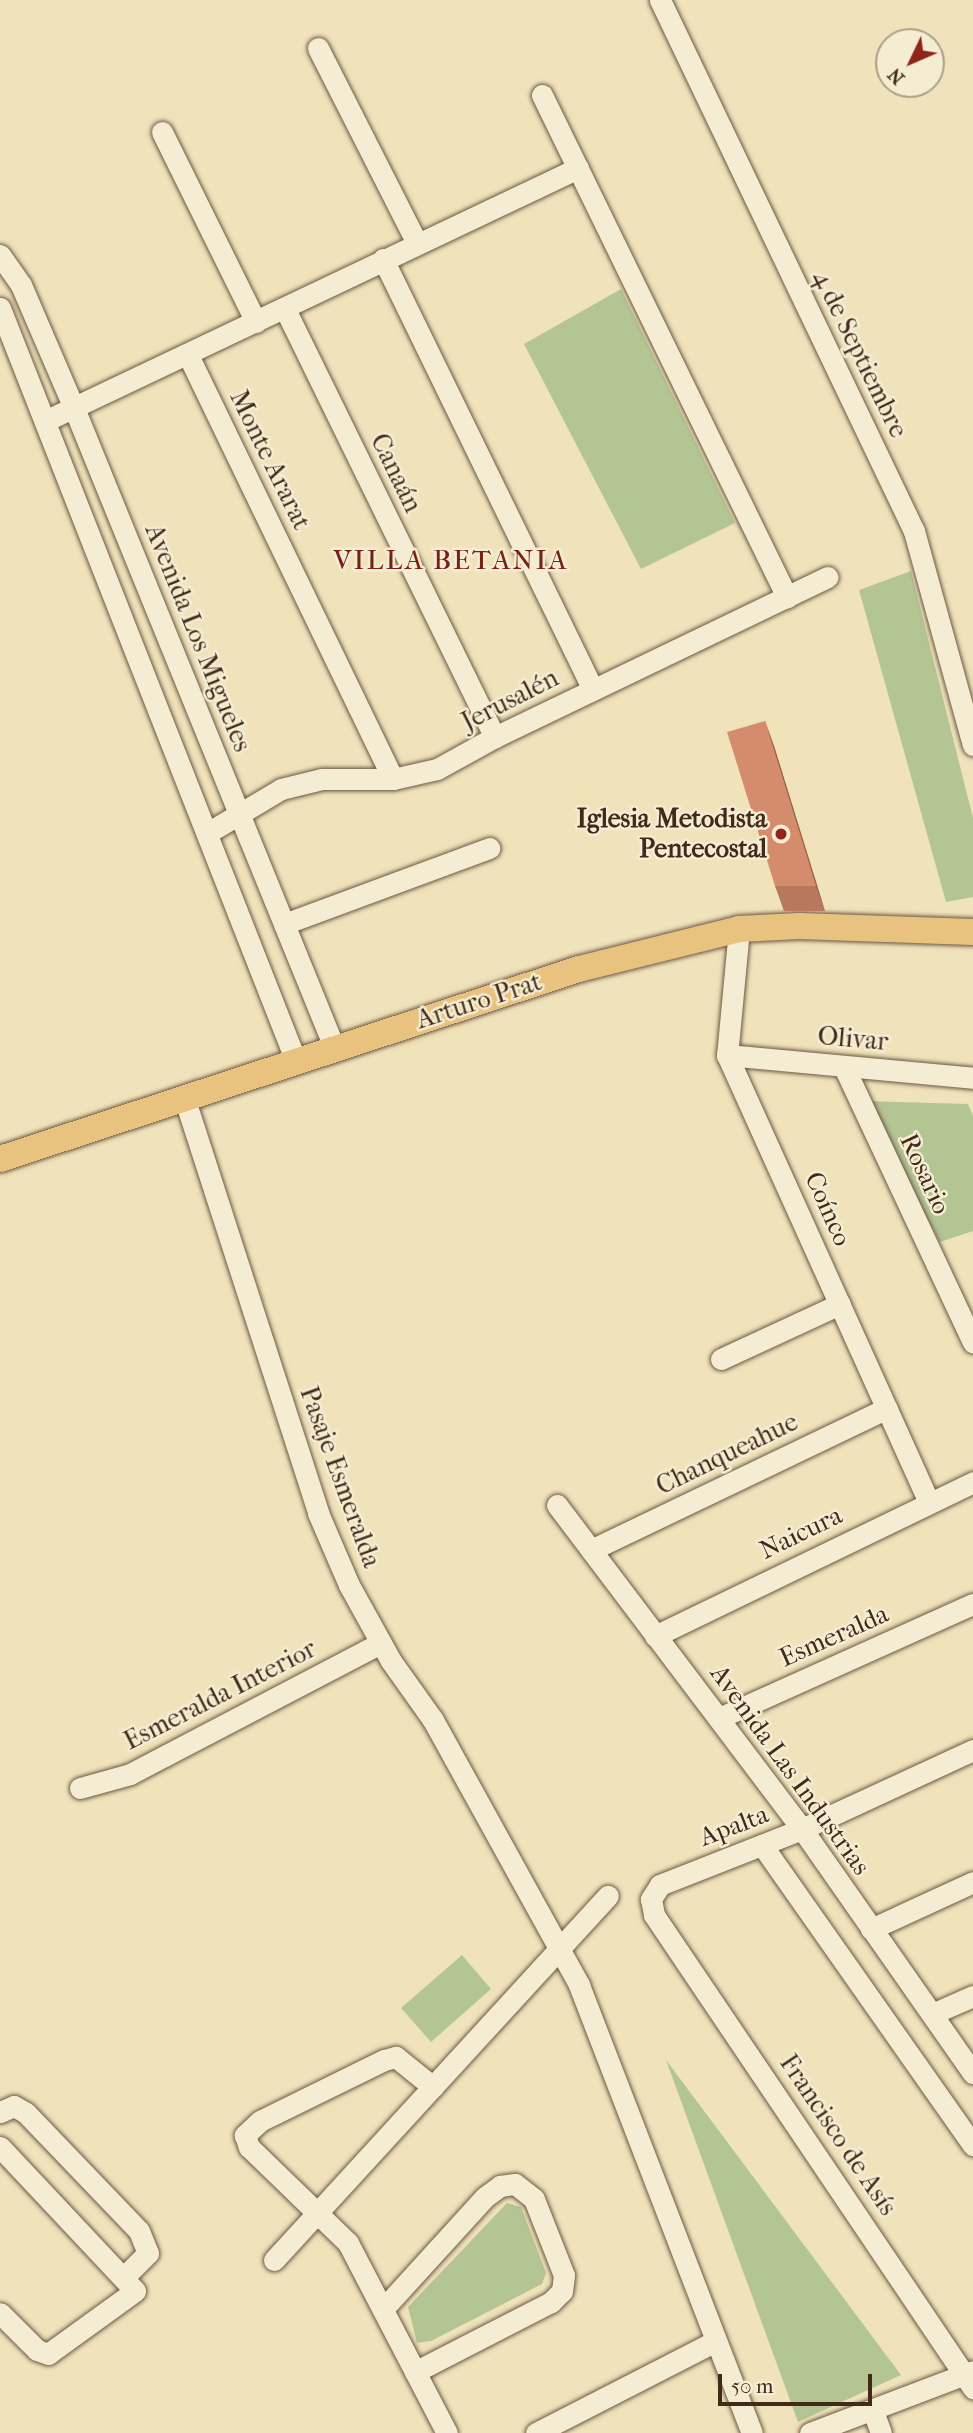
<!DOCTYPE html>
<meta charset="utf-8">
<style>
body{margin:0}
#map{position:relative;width:973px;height:2433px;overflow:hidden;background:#f0e3bb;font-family:"IM FELL French Canon",serif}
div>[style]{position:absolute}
.green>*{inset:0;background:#b4c594}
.roads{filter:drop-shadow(0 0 2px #6d5842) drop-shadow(0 0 2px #6d5842)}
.minor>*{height:21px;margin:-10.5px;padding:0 10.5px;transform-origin:10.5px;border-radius:10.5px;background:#f5edd3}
.major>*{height:26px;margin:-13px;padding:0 13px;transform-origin:13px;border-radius:13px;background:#e8c27e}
.wall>*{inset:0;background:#b7785d}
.shaded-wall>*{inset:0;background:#95624c}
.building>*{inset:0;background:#d58c6c}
.dots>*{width:19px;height:19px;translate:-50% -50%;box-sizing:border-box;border:4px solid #f5edd3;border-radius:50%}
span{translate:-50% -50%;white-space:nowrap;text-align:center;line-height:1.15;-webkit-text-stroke:5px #f5edd3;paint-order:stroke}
.street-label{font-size:26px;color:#412a1a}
.poi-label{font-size:26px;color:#412a1a;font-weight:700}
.right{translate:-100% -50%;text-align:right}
.neighbourhood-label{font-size:28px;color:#7a1f14;letter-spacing:2px}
.north{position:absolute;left:875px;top:28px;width:70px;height:70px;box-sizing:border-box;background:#f5edd3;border:2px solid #ad9f89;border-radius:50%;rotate:226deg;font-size:19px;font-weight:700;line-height:28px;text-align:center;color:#412a1a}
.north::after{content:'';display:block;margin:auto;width:24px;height:32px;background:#8f2418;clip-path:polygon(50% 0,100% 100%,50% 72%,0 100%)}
.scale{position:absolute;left:718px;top:2374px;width:154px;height:32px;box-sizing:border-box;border:4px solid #412a1a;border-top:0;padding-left:9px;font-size:21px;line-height:24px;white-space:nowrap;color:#412a1a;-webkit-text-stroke:5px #f5edd3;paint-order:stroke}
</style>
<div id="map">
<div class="green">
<div style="clip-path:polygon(621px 289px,735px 523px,641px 569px,524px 344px)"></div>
<div style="clip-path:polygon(911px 571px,973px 818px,973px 897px,946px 902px,859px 590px)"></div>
<div style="clip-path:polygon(863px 1101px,968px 1104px,973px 1116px,973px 1231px,940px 1242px)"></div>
<div style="clip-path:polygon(462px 1955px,491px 1989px,431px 2042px,401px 2008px)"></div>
<div style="clip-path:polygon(666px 2060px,901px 2375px,798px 2422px)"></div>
<div style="clip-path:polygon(507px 2203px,521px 2207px,546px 2273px,542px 2284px,431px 2341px,417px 2343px,408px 2307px)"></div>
</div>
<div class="roads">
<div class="minor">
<div style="left:660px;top:0;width:589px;rotate:64.44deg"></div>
<div style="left:914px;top:531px;width:222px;rotate:74.6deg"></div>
<div style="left:318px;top:48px;width:219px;rotate:63.1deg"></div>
<div style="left:542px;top:95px;width:559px;rotate:63.99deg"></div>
<div style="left:162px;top:132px;width:212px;rotate:63.7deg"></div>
<div style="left:0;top:255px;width:37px;rotate:55deg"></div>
<div style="left:21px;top:285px;width:134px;rotate:66.7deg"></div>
<div style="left:74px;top:408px;width:690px;rotate:67.86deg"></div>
<div style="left:383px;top:259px;width:479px;rotate:64deg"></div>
<div style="left:0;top:308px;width:807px;rotate:68.55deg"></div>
<div style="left:285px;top:309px;width:477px;rotate:63.9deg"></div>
<div style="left:188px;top:355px;width:471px;rotate:64.2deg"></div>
<div style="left:45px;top:421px;width:590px;rotate:-25.39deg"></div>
<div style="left:209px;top:832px;width:84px;rotate:-30.8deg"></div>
<div style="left:281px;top:789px;width:42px;rotate:-13.7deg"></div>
<div style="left:322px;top:779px;width:71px"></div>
<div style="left:393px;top:779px;width:45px;rotate:-12.8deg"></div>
<div style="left:437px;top:769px;width:66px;rotate:-28.9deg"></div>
<div style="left:495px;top:737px;width:369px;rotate:-25.7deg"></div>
<div style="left:284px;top:924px;width:219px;rotate:-20.3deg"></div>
<div style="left:739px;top:929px;width:127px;rotate:95.4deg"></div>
<div style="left:727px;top:1055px;width:491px;rotate:65.7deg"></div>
<div style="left:727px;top:1055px;width:247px;rotate:5.3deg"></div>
<div style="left:844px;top:1067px;width:304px;rotate:64.9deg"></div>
<div style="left:184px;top:1097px;width:437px;rotate:72.1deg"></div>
<div style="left:318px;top:1513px;width:78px;rotate:66.7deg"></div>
<div style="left:349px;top:1585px;width:87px;rotate:61.1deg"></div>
<div style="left:391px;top:1661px;width:72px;rotate:54.6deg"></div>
<div style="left:433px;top:1720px;width:303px;rotate:61.1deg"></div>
<div style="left:579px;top:1985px;width:480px;rotate:68.9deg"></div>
<div style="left:721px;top:1359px;width:131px;rotate:-24.8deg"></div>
<div style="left:557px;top:1505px;width:406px;rotate:52.9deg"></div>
<div style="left:802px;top:1829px;width:298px;rotate:55deg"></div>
<div style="left:591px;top:1550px;width:328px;rotate:-25.6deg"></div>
<div style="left:655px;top:1636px;width:353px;rotate:-25.8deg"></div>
<div style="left:719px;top:1718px;width:278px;rotate:-24.2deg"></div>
<div style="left:973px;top:1750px;width:188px;rotate:155.2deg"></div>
<div style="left:802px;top:1829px;width:153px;rotate:158.5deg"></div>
<div style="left:660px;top:1885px;width:17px;rotate:123deg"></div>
<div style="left:651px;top:1899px;width:16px;rotate:79deg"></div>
<div style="left:654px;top:1915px;width:571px;rotate:56deg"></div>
<div style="left:80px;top:1788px;width:52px;rotate:-15.6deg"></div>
<div style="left:130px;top:1774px;width:283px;rotate:-27.6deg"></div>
<div style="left:762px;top:1845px;width:367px;rotate:54.9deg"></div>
<div style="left:871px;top:1929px;width:112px;rotate:-24.7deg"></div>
<div style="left:932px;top:2014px;width:45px;rotate:-23.7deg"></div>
<div style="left:433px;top:2087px;width:48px;rotate:-141deg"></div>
<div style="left:396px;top:2057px;width:12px;rotate:166deg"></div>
<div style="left:384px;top:2060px;width:138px;rotate:153.8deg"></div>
<div style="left:260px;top:2121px;width:21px;rotate:137deg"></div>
<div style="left:245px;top:2135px;width:13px;rotate:72deg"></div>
<div style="left:249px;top:2147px;width:138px;rotate:44.1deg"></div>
<div style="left:348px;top:2243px;width:214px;rotate:62.5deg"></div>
<div style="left:0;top:2112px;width:15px;rotate:-23deg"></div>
<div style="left:14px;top:2106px;width:14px;rotate:30deg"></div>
<div style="left:26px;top:2113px;width:163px;rotate:46.2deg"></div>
<div style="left:139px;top:2231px;width:24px;rotate:68deg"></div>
<div style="left:148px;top:2253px;width:35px;rotate:135deg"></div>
<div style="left:0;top:2147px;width:197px;rotate:46.8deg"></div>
<div style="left:135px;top:2291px;width:107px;rotate:144.1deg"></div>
<div style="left:48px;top:2354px;width:12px;rotate:-160deg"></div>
<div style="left:37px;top:2350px;width:52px;rotate:-135deg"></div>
<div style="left:274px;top:2260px;width:494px;rotate:-47.5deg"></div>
<div style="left:383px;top:2309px;width:151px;rotate:-47.7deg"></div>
<div style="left:485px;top:2197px;width:19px;rotate:-36deg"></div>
<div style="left:500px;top:2186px;width:15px;rotate:-8deg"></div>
<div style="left:515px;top:2184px;width:24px;rotate:38deg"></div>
<div style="left:534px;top:2199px;width:82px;rotate:68.5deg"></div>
<div style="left:564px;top:2275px;width:16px;rotate:97deg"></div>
<div style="left:562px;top:2291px;width:16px;rotate:135deg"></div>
<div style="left:551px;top:2302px;width:153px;rotate:152.8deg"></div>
<div style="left:873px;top:2411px;width:23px;rotate:70deg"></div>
<div style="left:536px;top:2433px;width:202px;rotate:-27.1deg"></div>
<div style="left:810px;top:2433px;width:174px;rotate:-20.8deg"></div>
</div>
<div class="major">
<div style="left:0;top:1159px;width:609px;rotate:-18.17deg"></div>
<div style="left:579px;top:969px;width:165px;rotate:-14deg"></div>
<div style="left:739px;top:929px;width:60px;rotate:-2.9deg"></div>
<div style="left:799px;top:926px;width:174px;rotate:2deg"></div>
</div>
</div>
<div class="wall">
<div style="clip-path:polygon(765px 721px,774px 746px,825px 911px,784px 911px,775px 886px)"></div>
</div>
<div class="shaded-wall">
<div style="clip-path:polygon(765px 721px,774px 746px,825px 911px,816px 886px)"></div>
</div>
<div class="building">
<div style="clip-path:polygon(765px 721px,816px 886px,775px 886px,727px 732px)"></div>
</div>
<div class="dots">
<div style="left:781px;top:834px;background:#8f2418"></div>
</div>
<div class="street-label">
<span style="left:860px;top:354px;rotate:64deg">4 de Septiembre</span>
<span style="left:270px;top:460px;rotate:64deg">Monte Ararat</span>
<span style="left:396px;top:473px;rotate:64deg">Canaán</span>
<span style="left:198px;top:638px;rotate:68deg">Avenida Los Migueles</span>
<span style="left:510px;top:700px;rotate:-27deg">Jerusalén</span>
<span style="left:479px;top:1001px;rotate:-18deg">Arturo Prat</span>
<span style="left:853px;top:1039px;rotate:5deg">Olivar</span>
<span style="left:925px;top:1174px;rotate:65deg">Rosario</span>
<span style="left:828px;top:1209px;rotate:66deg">Coínco</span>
<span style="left:727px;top:1454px;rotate:-26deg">Chanqueahue</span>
<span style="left:340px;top:1477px;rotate:70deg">Pasaje Esmeralda</span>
<span style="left:801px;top:1533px;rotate:-26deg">Naicura</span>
<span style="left:834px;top:1636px;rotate:-24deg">Esmeralda</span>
<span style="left:220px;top:1695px;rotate:-27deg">Esmeralda Interior</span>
<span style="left:790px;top:1770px;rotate:54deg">Avenida Las Industrias</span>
<span style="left:734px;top:1826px;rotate:-21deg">Apalta</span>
<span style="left:838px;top:2135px;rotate:56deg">Francisco de Asís</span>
</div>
<div class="poi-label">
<span class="right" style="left:767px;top:834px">Iglesia Metodista<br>Pentecostal</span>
</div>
<div class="neighbourhood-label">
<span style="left:451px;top:560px">VILLA BETANIA</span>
</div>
<div class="north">N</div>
<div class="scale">50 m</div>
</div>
